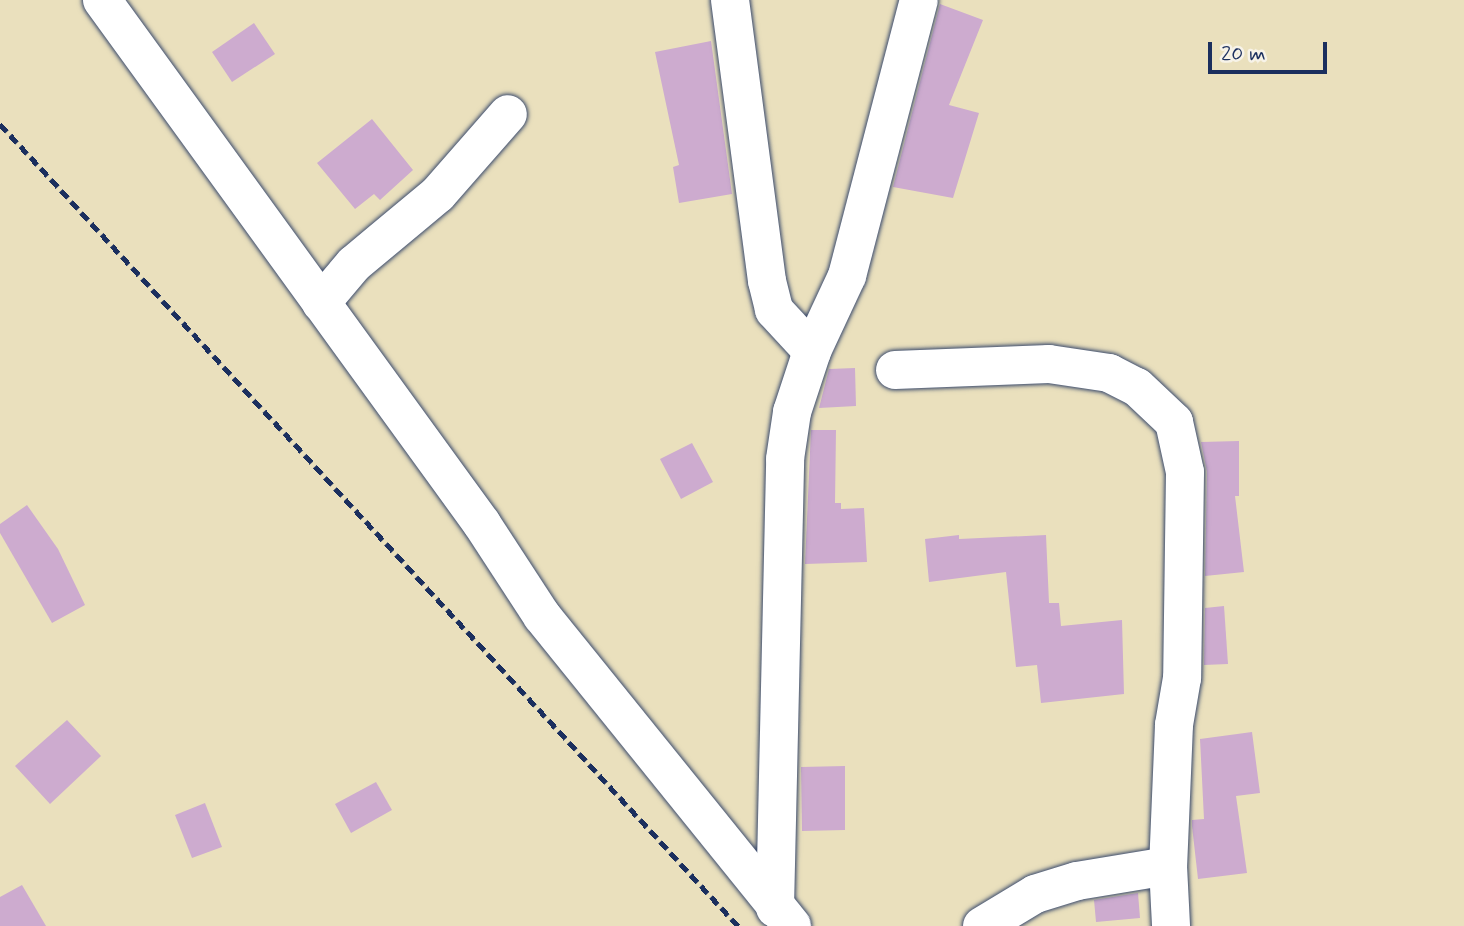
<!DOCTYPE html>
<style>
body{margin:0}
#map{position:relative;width:1464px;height:926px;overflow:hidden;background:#eae0bd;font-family:Mynerve,sans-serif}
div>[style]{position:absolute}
.building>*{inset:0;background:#cdabcf}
.roads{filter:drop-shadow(0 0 2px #3a4a6c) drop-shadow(0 0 2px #3a4a6c)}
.minor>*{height:38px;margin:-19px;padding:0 19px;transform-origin:19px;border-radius:19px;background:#fff}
.rail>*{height:5px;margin-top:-2.5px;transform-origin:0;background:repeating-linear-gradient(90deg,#1b2f5e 0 10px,transparent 0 15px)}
span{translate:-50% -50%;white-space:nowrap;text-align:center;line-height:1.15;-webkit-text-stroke:5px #f7f3e8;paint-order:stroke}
.scale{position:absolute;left:1208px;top:42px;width:119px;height:32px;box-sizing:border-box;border:4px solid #1b2f5e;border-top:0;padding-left:9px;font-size:21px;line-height:24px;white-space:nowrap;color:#1b2f5e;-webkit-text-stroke:5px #f7f3e8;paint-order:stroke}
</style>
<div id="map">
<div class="building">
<div style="clip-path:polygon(940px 4px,983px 20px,949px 105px,979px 113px,953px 198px,893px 187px)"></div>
<div style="clip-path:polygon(254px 23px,275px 54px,232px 82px,212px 52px)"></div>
<div style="clip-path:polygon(711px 41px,732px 194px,679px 203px,673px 167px,679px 165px,655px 52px)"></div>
<div style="clip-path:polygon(372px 119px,413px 170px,380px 200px,374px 194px,355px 209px,317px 163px)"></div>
<div style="clip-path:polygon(855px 368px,856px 406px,819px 408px,829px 369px)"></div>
<div style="clip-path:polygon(811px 430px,836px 430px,835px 503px,841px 503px,841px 509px,864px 508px,867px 562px,805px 564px)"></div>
<div style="clip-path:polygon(1239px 441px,1239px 496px,1235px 496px,1244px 572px,1205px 576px,1207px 472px,1201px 442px)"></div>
<div style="clip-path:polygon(692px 443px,713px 482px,681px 499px,660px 459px)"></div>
<div style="clip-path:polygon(27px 505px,58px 549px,85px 605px,52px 623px,0 533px,0 524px)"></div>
<div style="clip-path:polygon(959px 535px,959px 539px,1046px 535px,1049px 603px,1059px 603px,1061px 626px,1122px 620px,1124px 694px,1041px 703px,1037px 665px,1016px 667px,1006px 572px,929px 582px,925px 539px)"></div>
<div style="clip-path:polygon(1224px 606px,1228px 664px,1204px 665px,1205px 608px)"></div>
<div style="clip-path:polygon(67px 720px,101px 756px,50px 804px,15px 766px)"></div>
<div style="clip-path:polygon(1252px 732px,1260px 793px,1236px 796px,1247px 873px,1198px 879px,1192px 826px,1192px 820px,1204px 819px,1200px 739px)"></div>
<div style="clip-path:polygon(845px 766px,845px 830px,802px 831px,801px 767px)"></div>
<div style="clip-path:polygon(376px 782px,392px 810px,351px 833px,335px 804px)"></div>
<div style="clip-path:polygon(205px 803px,222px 847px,192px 858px,175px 815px)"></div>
<div style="clip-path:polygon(22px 885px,46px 926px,0 926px,0 897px)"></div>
<div style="clip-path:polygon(1138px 893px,1140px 918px,1096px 922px,1094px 900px)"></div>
</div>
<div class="roads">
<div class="minor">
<div style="left:102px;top:0;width:647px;rotate:54.05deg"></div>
<div style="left:482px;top:524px;width:110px;rotate:56.9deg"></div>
<div style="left:542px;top:616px;width:398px;rotate:51.1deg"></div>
<div style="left:730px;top:0;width:283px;rotate:82.5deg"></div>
<div style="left:767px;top:281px;width:30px;rotate:76deg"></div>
<div style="left:774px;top:310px;width:56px;rotate:47.2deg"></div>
<div style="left:321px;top:303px;width:51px;rotate:-49.8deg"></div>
<div style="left:354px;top:264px;width:109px;rotate:-39.8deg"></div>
<div style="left:438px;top:194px;width:106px;rotate:-48.8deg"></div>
<div style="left:895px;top:370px;width:154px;rotate:-2.2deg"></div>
<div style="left:1049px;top:364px;width:61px;rotate:8.5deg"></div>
<div style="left:1109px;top:373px;width:31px;rotate:27deg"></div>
<div style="left:1137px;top:387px;width:51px;rotate:43.4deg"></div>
<div style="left:1174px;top:422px;width:51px;rotate:77.6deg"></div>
<div style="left:1185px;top:472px;width:206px;rotate:90.8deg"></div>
<div style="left:1182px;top:678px;width:48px;rotate:99.7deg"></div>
<div style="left:1174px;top:725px;width:141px;rotate:92.4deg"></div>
<div style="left:1168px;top:866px;width:60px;rotate:87.1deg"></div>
<div style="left:775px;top:908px;width:449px;rotate:-88.7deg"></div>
<div style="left:785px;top:459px;width:48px;rotate:-81.5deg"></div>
<div style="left:792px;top:412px;width:64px;rotate:-71.8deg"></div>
<div style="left:812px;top:351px;width:83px;rotate:-65deg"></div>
<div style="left:847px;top:276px;width:285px;rotate:-75.4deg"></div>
<div style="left:982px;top:926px;width:62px;rotate:-31.1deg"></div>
<div style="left:1035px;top:894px;width:44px;rotate:-17.2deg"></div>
<div style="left:1077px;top:881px;width:92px;rotate:-9.4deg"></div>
</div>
</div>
<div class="rail">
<div style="left:0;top:124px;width:1090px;rotate:47.38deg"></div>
</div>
<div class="scale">20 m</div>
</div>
